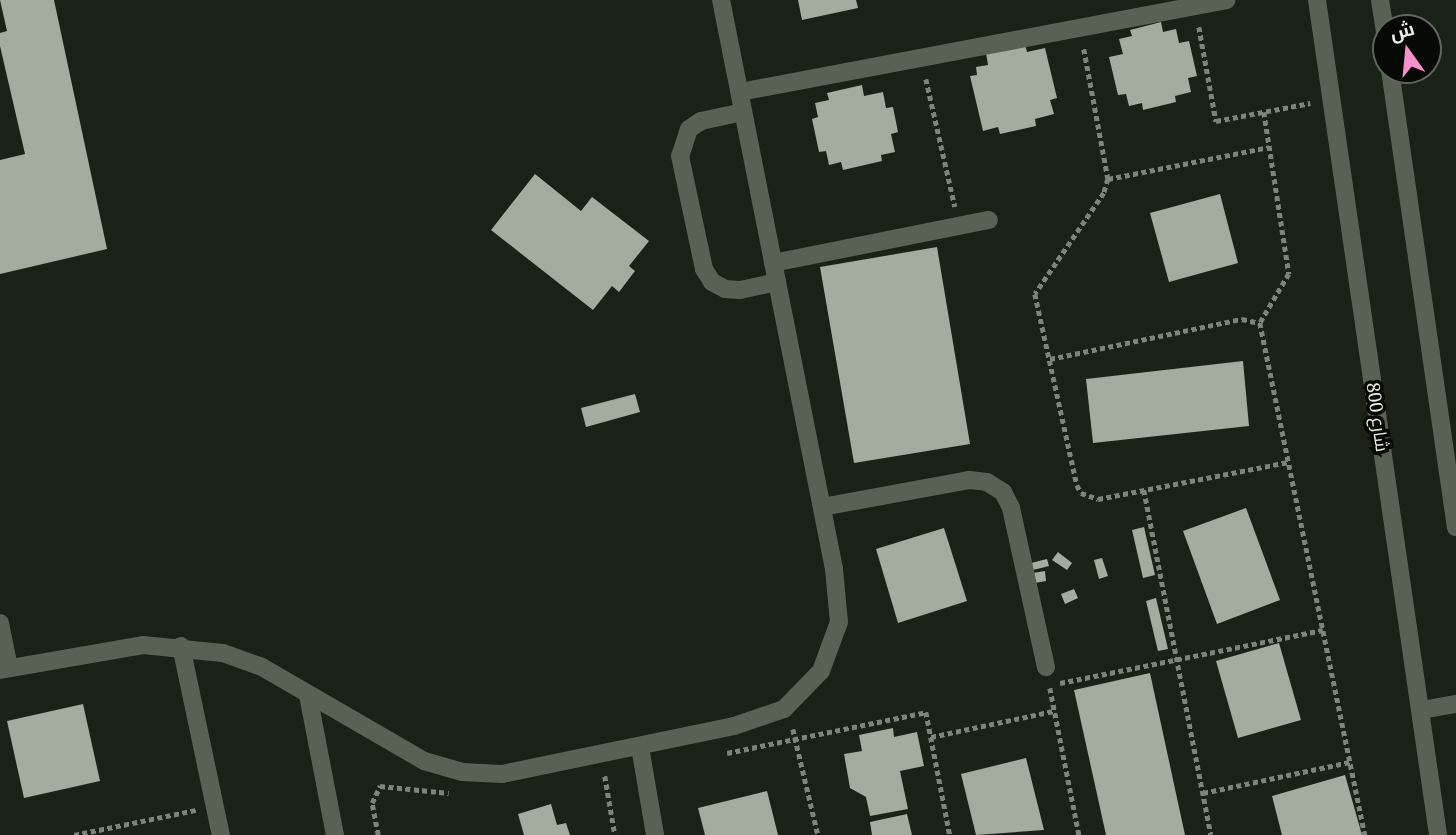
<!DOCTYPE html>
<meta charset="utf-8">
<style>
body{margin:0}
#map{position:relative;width:1456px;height:835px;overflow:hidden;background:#1a2116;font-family:"Noto Serif",Cairo,serif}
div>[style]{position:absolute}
.building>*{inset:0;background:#a3ac9e}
.path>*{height:4.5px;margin-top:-2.25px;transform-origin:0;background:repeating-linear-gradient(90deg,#7e847b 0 5px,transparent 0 8.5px)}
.minor>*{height:18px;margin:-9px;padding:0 9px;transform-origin:9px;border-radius:9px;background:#596154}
span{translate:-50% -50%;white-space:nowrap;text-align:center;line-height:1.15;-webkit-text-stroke:7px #070905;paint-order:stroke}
.street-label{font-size:18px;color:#eaefe8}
.north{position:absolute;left:1372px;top:14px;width:70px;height:70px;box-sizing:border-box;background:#070905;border:2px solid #626560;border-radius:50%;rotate:345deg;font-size:19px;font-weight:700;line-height:28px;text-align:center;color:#eaefe8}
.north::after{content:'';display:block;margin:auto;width:24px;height:32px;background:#f790ce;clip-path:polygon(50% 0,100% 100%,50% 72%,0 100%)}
</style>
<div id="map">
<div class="building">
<div style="clip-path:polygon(0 0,54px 0,107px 249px,0 274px,0 160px,25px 154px,0 46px,0 33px,7px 31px)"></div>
<div style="clip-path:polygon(798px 0,856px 0,858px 8px,802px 20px)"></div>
<div style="clip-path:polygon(1161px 22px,1163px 32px,1176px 29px,1179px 43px,1189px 41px,1197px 76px,1188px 78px,1191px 92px,1175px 96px,1176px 102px,1143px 110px,1142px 103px,1129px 106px,1126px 94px,1118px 95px,1109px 57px,1123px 54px,1119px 39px,1132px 36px,1130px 30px)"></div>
<div style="clip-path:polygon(1025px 44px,1027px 52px,1045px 48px,1057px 98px,1050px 100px,1054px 114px,1035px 119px,1036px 126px,1000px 134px,998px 127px,983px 131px,970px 76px,977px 75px,976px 67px,988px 65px,986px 53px)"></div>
<div style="clip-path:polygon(862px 85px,864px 96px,883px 92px,886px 108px,893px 107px,898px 132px,891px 134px,895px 152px,881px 155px,882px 161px,843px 170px,841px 162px,829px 165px,826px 151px,819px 152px,812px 119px,818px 117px,815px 103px,829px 100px,827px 93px)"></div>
<div style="clip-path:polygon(535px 174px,581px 211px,592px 197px,649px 241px,629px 266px,635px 271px,619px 292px,612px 286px,593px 310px,491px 230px)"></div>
<div style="clip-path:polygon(1220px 194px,1238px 263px,1169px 282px,1150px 213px)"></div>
<div style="clip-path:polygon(937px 247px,970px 444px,854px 463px,820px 267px)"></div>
<div style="clip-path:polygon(1243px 361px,1249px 426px,1093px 443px,1086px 379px)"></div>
<div style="clip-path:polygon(635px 394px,640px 412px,586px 427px,581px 408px)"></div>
<div style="clip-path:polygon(1246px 508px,1280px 600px,1217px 624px,1183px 531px)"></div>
<div style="clip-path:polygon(1144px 527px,1155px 575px,1143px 578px,1132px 530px)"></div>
<div style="clip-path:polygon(944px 528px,967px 601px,898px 623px,876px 549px)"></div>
<div style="clip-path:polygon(1058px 552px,1072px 563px,1067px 570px,1052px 560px)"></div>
<div style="clip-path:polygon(1102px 558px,1108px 576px,1099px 579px,1094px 560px)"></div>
<div style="clip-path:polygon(1047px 559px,1049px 566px,1033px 570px,1031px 563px)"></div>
<div style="clip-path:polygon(1045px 571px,1046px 581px,1035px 583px,1033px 573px)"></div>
<div style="clip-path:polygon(1074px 589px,1078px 598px,1065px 604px,1061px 594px)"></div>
<div style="clip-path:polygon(1156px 598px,1168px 649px,1158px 651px,1146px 601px)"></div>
<div style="clip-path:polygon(1279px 643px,1301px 720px,1238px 738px,1216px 661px)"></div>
<div style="clip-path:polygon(1150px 673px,1185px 835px,1106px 835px,1074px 690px)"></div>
<div style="clip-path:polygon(83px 704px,100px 781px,24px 798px,7px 721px)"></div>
<div style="clip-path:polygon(893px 728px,894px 737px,917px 732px,924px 766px,900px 771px,908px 809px,870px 816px,866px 797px,850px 788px,844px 754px,862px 751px,859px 735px)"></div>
<div style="clip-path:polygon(1026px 758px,1044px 830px,976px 835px,961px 774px)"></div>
<div style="clip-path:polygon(1345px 775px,1362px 835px,1282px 835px,1272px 796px)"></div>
<div style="clip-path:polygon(767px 791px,778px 835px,705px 835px,698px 808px)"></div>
<div style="clip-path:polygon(551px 804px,557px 825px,566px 823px,570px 835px,524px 835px,518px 814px)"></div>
<div style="clip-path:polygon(907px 814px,912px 835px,872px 835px,870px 822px)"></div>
</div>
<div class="path">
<div style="left:1199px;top:27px;width:96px;rotate:79.7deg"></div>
<div style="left:1216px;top:121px;width:96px;rotate:-10.8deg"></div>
<div style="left:1084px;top:49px;width:132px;rotate:79.5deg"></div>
<div style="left:1108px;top:179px;width:15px;rotate:106deg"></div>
<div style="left:1104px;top:193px;width:122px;rotate:124.3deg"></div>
<div style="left:1035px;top:294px;width:196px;rotate:77.6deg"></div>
<div style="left:1077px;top:485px;width:9px;rotate:63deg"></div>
<div style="left:1081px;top:493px;width:18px;rotate:19deg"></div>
<div style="left:1098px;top:499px;width:194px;rotate:-11deg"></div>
<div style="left:926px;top:79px;width:131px;rotate:77.2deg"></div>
<div style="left:1264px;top:112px;width:164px;rotate:81.2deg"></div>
<div style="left:1289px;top:274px;width:57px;rotate:120.6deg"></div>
<div style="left:1260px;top:323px;width:523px;rotate:78.41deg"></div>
<div style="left:1108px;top:179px;width:164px;rotate:-11.2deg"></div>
<div style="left:1050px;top:359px;width:196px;rotate:-11.8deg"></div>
<div style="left:1242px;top:319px;width:18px;rotate:13deg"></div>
<div style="left:1144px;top:490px;width:351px;rotate:79deg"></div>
<div style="left:1060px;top:683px;width:268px;rotate:-11.4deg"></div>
<div style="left:1050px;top:688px;width:150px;rotate:78.8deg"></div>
<div style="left:793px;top:729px;width:109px;rotate:76.7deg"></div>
<div style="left:931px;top:737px;width:125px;rotate:-12deg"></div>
<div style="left:727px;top:753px;width:203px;rotate:-11.6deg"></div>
<div style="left:926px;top:712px;width:125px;rotate:79deg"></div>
<div style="left:605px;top:776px;width:60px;rotate:80.4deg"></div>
<div style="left:1203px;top:793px;width:150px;rotate:-11.9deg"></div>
<div style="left:74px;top:835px;width:125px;rotate:-11.6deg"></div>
<div style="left:378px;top:835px;width:33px;rotate:-101deg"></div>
<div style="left:372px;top:803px;width:19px;rotate:-65deg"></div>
<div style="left:380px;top:786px;width:69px;rotate:5.8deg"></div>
</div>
<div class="minor">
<div style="left:1317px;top:0;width:844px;rotate:81.75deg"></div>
<div style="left:1380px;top:0;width:39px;rotate:81deg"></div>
<div style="left:1390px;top:70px;width:462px;rotate:81.8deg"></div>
<div style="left:740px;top:92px;width:495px;rotate:-10.7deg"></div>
<div style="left:743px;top:112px;width:43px;rotate:167.9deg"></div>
<div style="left:701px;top:121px;width:14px;rotate:146deg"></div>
<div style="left:689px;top:129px;width:28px;rotate:108deg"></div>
<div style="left:680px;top:156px;width:116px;rotate:78deg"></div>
<div style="left:704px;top:269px;width:15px;rotate:58deg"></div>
<div style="left:712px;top:282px;width:15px;rotate:28deg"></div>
<div style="left:725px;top:289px;width:15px;rotate:4deg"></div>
<div style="left:740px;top:290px;width:38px;rotate:-12deg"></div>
<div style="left:773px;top:263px;width:220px;rotate:-11.3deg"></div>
<div style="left:822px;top:507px;width:149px;rotate:-10.4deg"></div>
<div style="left:969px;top:480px;width:18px;rotate:6deg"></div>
<div style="left:987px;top:482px;width:19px;rotate:32deg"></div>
<div style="left:1003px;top:492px;width:18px;rotate:63deg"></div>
<div style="left:1011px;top:508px;width:163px;rotate:77.6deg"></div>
<div style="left:0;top:623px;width:46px;rotate:78.7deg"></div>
<div style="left:181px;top:646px;width:193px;rotate:78.1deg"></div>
<div style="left:0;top:670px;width:145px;rotate:-9.9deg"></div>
<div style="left:143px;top:645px;width:80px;rotate:5.7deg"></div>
<div style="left:223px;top:653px;width:41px;rotate:19.7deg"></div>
<div style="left:262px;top:667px;width:187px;rotate:30.1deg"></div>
<div style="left:424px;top:761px;width:40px;rotate:16deg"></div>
<div style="left:462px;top:772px;width:40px;rotate:2.9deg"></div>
<div style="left:502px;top:774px;width:237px;rotate:-11.7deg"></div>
<div style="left:734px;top:726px;width:53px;rotate:-18.8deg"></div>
<div style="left:784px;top:709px;width:53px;rotate:-45.8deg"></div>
<div style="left:821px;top:671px;width:52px;rotate:-69.8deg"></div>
<div style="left:839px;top:622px;width:53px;rotate:-95.4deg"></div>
<div style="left:834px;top:569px;width:580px;rotate:-101.23deg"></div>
<div style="left:308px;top:695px;width:143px;rotate:79.1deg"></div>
<div style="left:1421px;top:710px;width:36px;rotate:-10deg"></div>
<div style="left:640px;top:747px;width:89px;rotate:80.3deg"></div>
</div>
<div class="street-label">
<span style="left:1378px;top:417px;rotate:82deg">شارع 800</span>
</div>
<div class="north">ش</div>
</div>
